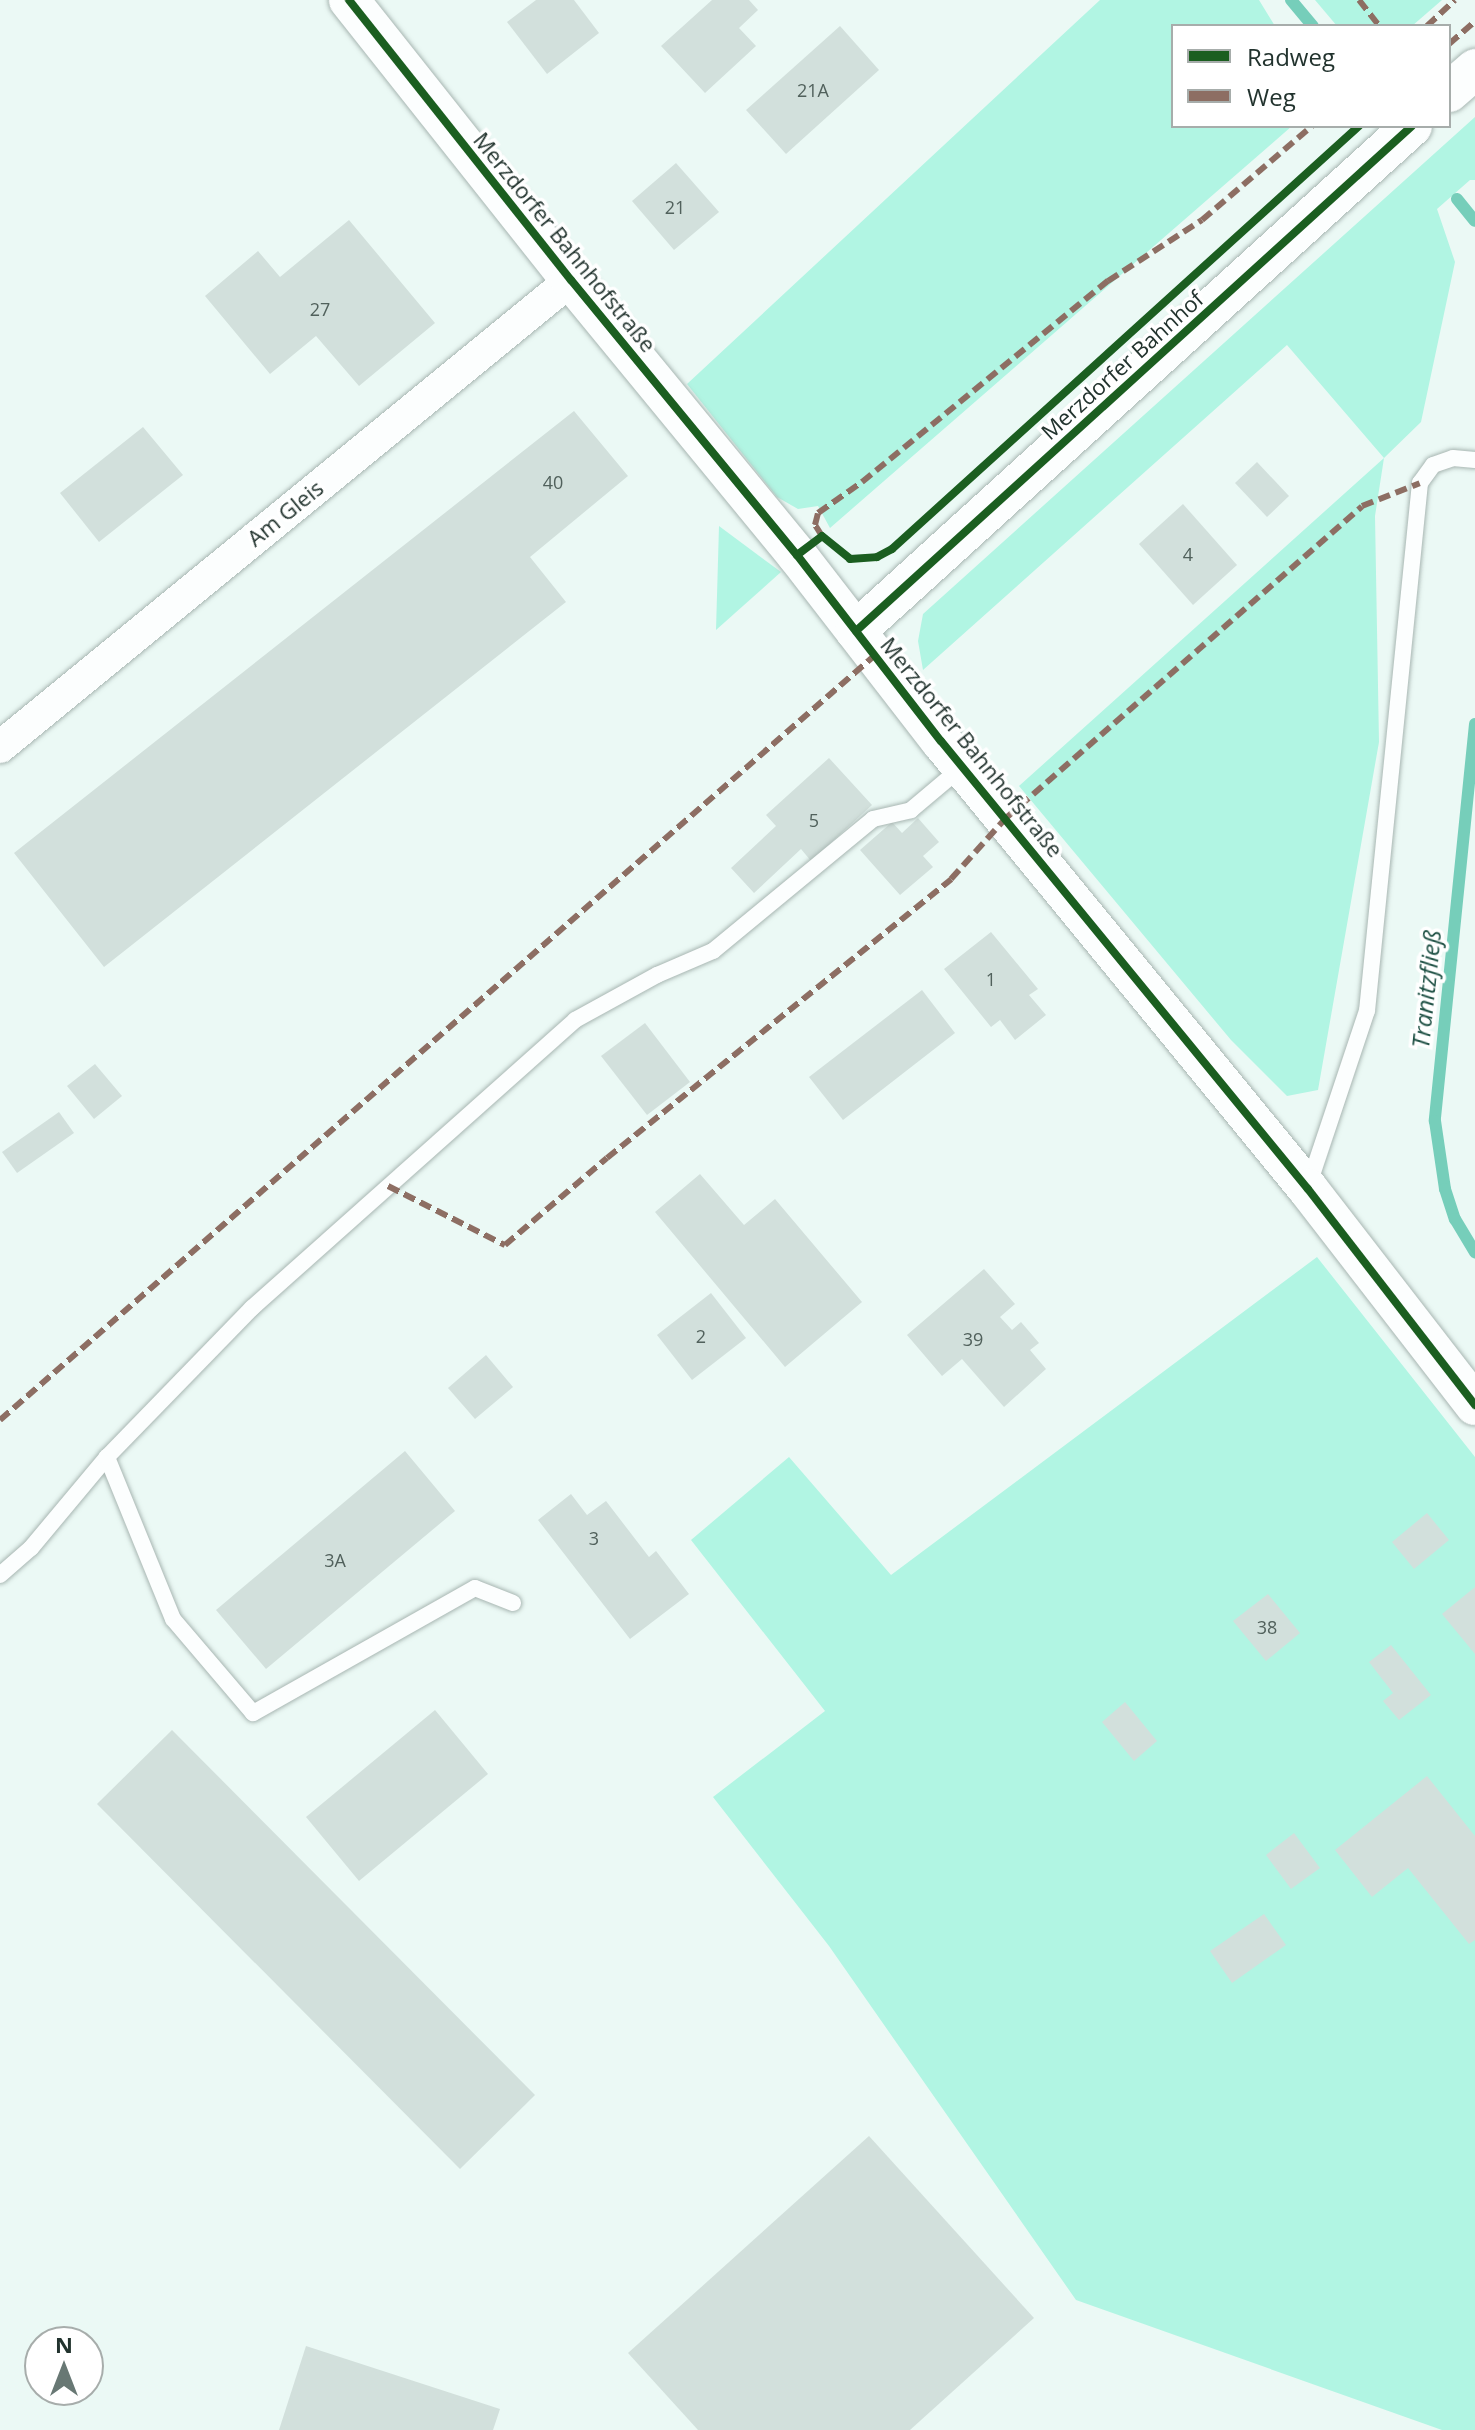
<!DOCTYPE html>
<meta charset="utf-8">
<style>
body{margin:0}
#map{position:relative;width:1475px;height:2430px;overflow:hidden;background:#ebf9f5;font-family:"Open Sans",sans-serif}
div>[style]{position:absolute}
.green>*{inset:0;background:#b1f5e3}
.stream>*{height:12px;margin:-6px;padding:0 6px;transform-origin:6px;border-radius:6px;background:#76ceba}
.building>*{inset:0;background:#d2e0dc}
.roads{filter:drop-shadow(0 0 2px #a8b6b2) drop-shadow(0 0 2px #a8b6b2)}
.service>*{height:16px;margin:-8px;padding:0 8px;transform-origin:8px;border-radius:8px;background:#fcfefe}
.minor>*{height:32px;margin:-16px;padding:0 16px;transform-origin:16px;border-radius:16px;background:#fcfefe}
.tertiary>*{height:40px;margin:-20px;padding:0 20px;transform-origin:20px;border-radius:20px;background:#fcfefe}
.quiet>*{height:6px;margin-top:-3px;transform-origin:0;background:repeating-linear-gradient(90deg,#8d6e63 0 12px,transparent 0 18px)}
.cycleway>*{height:8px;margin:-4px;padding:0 4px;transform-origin:4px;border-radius:4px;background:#1b5e20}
span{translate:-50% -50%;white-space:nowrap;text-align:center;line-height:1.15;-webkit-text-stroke:7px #fff;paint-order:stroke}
.number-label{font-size:18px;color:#51615c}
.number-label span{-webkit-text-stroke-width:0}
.street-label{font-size:22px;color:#22332e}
.water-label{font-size:24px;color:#1e5044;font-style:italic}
.legend{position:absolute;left:1171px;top:24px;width:280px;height:104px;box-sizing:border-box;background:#fff;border:2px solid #a7adab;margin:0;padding:10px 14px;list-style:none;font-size:24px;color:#22332e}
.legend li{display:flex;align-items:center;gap:16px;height:40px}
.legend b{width:40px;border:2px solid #a7adab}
.north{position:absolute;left:24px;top:2326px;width:80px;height:80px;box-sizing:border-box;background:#fff;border:2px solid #a7adab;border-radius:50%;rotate:0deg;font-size:22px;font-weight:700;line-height:32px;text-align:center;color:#22332e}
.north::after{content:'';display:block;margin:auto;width:28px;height:36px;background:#687874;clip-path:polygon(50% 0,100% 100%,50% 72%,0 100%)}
</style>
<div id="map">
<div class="green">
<div style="clip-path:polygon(1100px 0,1259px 0,1275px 26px,1173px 26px,1173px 126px,1292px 126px,830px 528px,818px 506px,798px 509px,777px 497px,687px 384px)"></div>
<div style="clip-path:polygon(1315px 0,1442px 0,1412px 26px,1337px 26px)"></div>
<div style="clip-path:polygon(1475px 117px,1475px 180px,1470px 180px,1437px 209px,1455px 262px,1421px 422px,1384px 458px,1375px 516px,1379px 742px,1318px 1090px,1287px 1096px,1231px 1040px,1019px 786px,1384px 458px,1287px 345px,923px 670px,918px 641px,923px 614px)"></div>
<div style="clip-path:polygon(719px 526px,781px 572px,716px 630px)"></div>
<div style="clip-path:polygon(1317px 1257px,1475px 1457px,1475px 2430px,1442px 2430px,1076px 2300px,829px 1946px,713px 1797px,825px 1711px,691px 1540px,789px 1457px,891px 1575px)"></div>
</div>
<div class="stream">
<div style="left:1291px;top:0;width:34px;rotate:50deg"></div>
<div style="left:1457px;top:199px;width:28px;rotate:51deg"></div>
<div style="left:1475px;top:724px;width:399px;rotate:95.8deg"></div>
<div style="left:1435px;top:1121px;width:69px;rotate:81.6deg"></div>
<div style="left:1445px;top:1189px;width:32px;rotate:72deg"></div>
<div style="left:1455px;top:1219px;width:39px;rotate:59deg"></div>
</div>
<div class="building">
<div style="clip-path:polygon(536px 0,574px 0,599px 33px,547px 74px,507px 22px)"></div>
<div style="clip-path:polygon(712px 0,749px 0,758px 10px,739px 28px,756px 46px,705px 93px,661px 46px)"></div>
<div style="clip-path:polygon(840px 26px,879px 70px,786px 154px,746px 110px)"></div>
<div style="clip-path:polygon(676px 163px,719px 212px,674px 250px,632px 201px)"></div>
<div style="clip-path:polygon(349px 220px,435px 323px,359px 386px,316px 336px,270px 374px,205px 296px,258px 251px,280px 277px)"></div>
<div style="clip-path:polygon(574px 411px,628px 476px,530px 557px,566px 602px,104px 967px,14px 853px)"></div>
<div style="clip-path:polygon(143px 427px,183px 475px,99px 542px,60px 493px)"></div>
<div style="clip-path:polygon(1257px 462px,1289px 496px,1267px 517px,1235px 483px)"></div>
<div style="clip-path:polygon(1183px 504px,1237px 565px,1193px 605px,1139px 544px)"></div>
<div style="clip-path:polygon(829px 758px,872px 805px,811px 861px,801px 849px,754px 893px,731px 868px,776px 826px,766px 815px)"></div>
<div style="clip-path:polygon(918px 818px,939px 842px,923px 856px,933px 867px,900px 895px,860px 850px,892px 822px,902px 833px)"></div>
<div style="clip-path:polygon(991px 932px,1038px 989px,1029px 995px,1046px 1015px,1015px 1040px,1000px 1020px,991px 1027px,944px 969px)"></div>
<div style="clip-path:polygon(922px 990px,955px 1033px,843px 1120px,809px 1077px)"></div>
<div style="clip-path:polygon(645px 1023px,690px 1082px,647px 1115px,601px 1056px)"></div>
<div style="clip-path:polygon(95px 1064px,122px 1096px,94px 1119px,67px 1086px)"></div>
<div style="clip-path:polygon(59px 1112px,74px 1133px,17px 1173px,2px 1152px)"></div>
<div style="clip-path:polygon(700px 1174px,744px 1225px,775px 1199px,862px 1302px,785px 1367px,655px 1212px)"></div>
<div style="clip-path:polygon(984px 1269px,1015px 1304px,1000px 1317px,1012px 1330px,1021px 1322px,1039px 1343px,1030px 1350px,1046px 1369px,1004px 1407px,962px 1359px,942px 1376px,907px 1335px)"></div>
<div style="clip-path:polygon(711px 1293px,746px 1338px,692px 1380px,657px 1335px)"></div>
<div style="clip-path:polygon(486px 1355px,513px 1387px,475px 1419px,448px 1388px)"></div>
<div style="clip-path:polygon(405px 1451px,455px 1511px,266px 1669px,216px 1610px)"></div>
<div style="clip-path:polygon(571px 1494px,587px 1515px,606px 1501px,649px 1557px,656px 1551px,689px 1594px,630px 1639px,538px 1520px)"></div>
<div style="clip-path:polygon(1427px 1513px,1449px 1540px,1414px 1569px,1392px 1542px)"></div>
<div style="clip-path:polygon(1475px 1587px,1475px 1654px,1442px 1614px)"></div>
<div style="clip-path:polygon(1268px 1594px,1300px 1633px,1266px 1661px,1233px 1621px)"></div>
<div style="clip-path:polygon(1391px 1645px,1431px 1695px,1399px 1720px,1383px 1701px,1393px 1693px,1369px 1662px)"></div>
<div style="clip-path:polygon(1125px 1702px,1157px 1741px,1134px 1761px,1102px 1722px)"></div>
<div style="clip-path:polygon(435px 1710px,488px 1774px,359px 1881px,306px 1817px)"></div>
<div style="clip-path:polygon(172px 1730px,535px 2095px,460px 2169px,97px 1804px)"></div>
<div style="clip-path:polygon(1427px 1776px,1475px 1836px,1475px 1940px,1469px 1944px,1408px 1868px,1372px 1897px,1335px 1850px)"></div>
<div style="clip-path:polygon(1294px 1833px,1320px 1868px,1291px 1889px,1266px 1855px)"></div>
<div style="clip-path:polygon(1264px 1914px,1286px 1945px,1232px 1983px,1210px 1951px)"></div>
<div style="clip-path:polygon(869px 2136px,1034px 2318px,910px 2430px,698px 2430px,628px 2353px)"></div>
<div style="clip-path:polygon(306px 2346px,500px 2409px,493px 2430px,279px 2430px)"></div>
</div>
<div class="roads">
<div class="service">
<div style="left:1309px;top:1184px;width:182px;rotate:-71.5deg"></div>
<div style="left:1367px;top:1011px;width:531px;rotate:-84.27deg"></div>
<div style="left:1420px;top:483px;width:22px;rotate:-54deg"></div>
<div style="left:1433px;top:465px;width:21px;rotate:-19deg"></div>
<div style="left:1453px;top:458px;width:22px;rotate:5deg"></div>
<div style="left:0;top:1575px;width:41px;rotate:-41.1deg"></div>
<div style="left:31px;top:1548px;width:119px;rotate:-50.1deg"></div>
<div style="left:513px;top:1603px;width:41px;rotate:-158.5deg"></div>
<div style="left:475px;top:1588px;width:255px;rotate:150.6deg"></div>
<div style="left:253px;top:1713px;width:123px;rotate:-130.4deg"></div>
<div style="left:173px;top:1619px;width:175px;rotate:-112.2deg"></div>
<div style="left:107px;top:1457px;width:208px;rotate:-45.8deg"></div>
<div style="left:252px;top:1308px;width:433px;rotate:-41.7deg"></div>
<div style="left:575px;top:1020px;width:94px;rotate:-28.8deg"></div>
<div style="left:657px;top:975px;width:61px;rotate:-23.2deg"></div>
<div style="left:713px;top:951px;width:207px;rotate:-39.5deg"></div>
<div style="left:873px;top:819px;width:39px;rotate:-13deg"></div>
<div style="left:911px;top:810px;width:67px;rotate:-40.1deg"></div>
</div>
<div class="minor">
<div style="left:0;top:747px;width:738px;rotate:-39.28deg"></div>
</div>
<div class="tertiary">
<div style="left:349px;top:0;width:357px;rotate:51.6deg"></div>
<div style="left:571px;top:280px;width:356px;rotate:50.6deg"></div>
<div style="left:797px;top:555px;width:235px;rotate:52.3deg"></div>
<div style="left:941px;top:741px;width:579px;rotate:50.68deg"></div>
<div style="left:1308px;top:1189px;width:273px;rotate:52.3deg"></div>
<div style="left:1449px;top:92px;width:35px;rotate:-41deg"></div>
<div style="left:856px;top:631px;width:751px;rotate:-42.25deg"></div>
</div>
</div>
<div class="quiet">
<div style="left:1359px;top:0;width:33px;rotate:52deg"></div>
<div style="left:1427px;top:26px;width:38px;rotate:-43deg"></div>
<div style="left:1449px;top:44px;width:35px;rotate:-41deg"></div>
<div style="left:822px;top:536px;width:13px;rotate:-122deg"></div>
<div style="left:815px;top:525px;width:12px;rotate:-76deg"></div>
<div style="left:818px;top:513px;width:54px;rotate:-35.2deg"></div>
<div style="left:862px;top:482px;width:318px;rotate:-39.3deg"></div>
<div style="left:1108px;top:281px;width:112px;rotate:-33deg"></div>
<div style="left:1202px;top:220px;width:145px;rotate:-40.5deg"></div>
<div style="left:388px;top:1186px;width:131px;rotate:26.8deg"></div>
<div style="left:505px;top:1245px;width:134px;rotate:-40.5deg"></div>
<div style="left:607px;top:1158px;width:443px;rotate:-39deg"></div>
<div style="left:951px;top:879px;width:82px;rotate:-48deg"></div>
<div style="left:1006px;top:818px;width:473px;rotate:-41.2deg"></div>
<div style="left:1362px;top:506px;width:62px;rotate:-21.6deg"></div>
<div style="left:0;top:1420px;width:1162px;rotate:-41.16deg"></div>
</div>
<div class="cycleway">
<div style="left:349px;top:0;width:357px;rotate:51.6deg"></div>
<div style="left:571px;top:280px;width:356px;rotate:50.6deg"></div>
<div style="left:797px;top:555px;width:235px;rotate:52.3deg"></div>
<div style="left:941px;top:741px;width:579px;rotate:50.68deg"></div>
<div style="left:1308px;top:1189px;width:273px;rotate:52.3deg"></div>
<div style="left:797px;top:555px;width:31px;rotate:-37deg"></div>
<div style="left:822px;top:536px;width:36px;rotate:39deg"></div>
<div style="left:850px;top:559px;width:27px;rotate:-4deg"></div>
<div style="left:877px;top:557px;width:17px;rotate:-28deg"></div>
<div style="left:892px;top:549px;width:630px;rotate:-42.17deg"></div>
<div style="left:856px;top:631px;width:751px;rotate:-42.25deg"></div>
</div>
<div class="number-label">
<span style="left:813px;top:90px">21A</span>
<span style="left:675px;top:207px">21</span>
<span style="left:320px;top:309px">27</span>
<span style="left:553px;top:482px">40</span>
<span style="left:1188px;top:554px">4</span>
<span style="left:814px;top:820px">5</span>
<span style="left:991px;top:979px">1</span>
<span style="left:701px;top:1336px">2</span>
<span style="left:973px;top:1339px">39</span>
<span style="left:594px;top:1538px">3</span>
<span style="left:335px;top:1560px">3A</span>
<span style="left:1267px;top:1627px">38</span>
</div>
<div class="street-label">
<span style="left:565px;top:242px;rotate:51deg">Merzdorfer Bahnhofstraße</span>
<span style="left:1122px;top:365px;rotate:-42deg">Merzdorfer Bahnhof</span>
<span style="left:285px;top:513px;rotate:-39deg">Am Gleis</span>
<span style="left:972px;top:747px;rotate:51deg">Merzdorfer Bahnhofstraße</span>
</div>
<div class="water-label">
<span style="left:1426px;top:989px;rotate:-84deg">Tranitzfließ</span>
</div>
<ul class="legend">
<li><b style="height:10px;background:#1b5e20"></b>Radweg</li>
<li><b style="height:10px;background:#8d6e63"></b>Weg</li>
</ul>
<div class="north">N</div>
</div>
